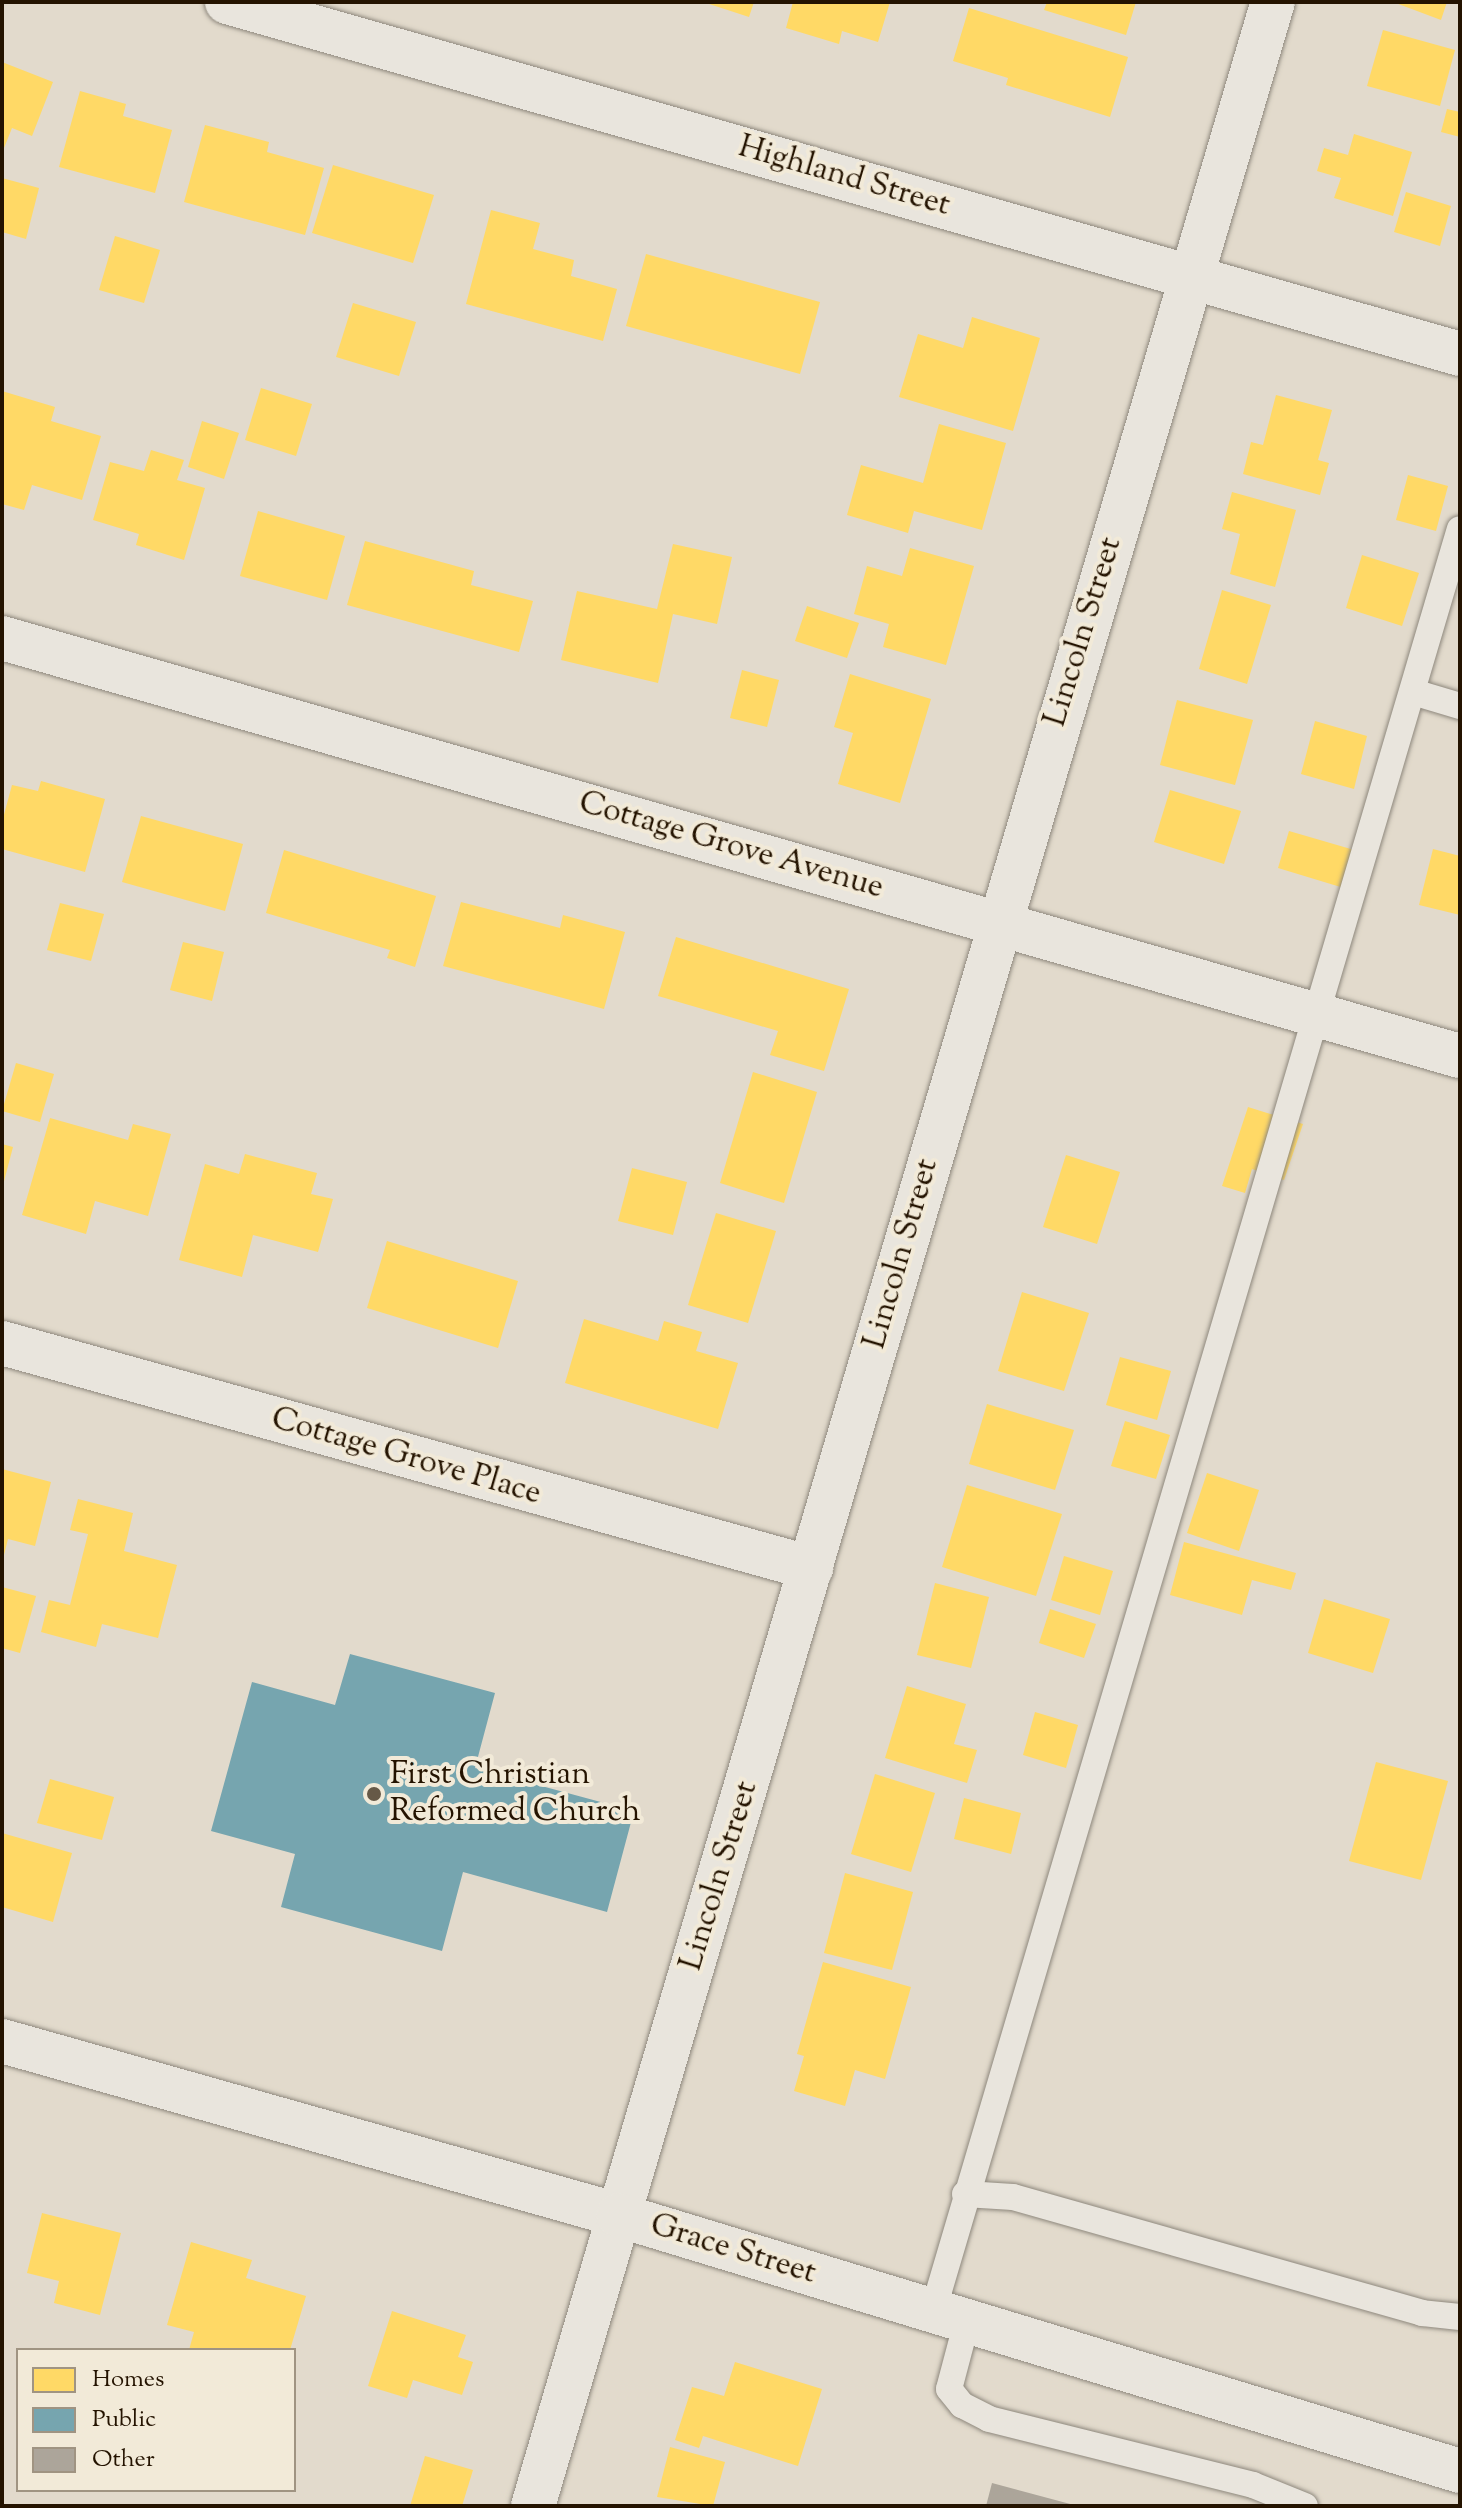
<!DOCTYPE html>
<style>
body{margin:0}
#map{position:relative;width:1462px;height:2508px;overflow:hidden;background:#e2dacc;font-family:"Sorts Mill Goudy",serif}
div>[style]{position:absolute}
.homes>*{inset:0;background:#ffd966}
.public>*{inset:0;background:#76a5af}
.building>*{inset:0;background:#aca59a}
.roads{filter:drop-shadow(0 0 2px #8e887d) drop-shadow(0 0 2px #8e887d)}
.service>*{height:26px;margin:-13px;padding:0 13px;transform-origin:13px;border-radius:13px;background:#e9e5dd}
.minor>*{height:44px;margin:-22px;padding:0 22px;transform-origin:22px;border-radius:22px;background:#e9e5dd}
.tertiary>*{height:44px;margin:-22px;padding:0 22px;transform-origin:22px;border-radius:22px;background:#e9e5dd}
.dots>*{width:22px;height:22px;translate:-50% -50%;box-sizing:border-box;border:4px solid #f2ead8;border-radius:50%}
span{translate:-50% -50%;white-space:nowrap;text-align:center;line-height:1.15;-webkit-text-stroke:8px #f2ead8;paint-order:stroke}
.street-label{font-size:32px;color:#241300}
.poi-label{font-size:32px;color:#241300}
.left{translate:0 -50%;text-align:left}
.frame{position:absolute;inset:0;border:4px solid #241300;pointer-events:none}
.legend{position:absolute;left:16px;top:2348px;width:280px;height:144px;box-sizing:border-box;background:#f2ead8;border:2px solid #a09482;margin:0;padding:10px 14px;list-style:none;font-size:24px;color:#241300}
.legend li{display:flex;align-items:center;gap:16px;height:40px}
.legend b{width:40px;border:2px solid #a09482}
</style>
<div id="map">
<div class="homes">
<div style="clip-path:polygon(703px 2px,754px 2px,749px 17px)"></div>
<div style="clip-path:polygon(793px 2px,890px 2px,878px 42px,842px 31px,839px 44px,786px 28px)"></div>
<div style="clip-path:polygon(1047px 2px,1136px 2px,1126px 35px,1044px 10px)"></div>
<div style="clip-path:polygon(1393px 2px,1447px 2px,1441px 20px)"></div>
<div style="clip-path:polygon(969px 8px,1128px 57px,1110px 117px,1006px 85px,1008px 78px,953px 61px)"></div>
<div style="clip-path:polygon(1383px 30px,1455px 50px,1440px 106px,1367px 86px)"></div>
<div style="clip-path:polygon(2px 62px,53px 82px,32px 136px,12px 128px,2px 153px)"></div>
<div style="clip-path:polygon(80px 91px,126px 104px,123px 116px,172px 130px,155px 193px,59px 167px)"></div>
<div style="clip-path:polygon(1447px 109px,1460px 112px,1460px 137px,1441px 132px)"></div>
<div style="clip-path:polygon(205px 125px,269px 142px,267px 152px,324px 168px,305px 235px,184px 202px)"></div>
<div style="clip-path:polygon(1354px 134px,1412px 152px,1393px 216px,1334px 198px,1341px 178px,1317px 171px,1324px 148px,1348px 155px)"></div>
<div style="clip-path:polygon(333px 165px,434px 195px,413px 263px,312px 233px)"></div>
<div style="clip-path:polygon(2px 178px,39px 188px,26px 239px,2px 232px)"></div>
<div style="clip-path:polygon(1406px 192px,1451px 206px,1440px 246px,1394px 232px)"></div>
<div style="clip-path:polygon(491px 210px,540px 223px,533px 249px,574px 260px,571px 276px,617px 289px,603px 341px,466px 304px)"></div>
<div style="clip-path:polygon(115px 236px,160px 250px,144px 303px,99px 290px)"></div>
<div style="clip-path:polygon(646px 254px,820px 302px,800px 374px,626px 326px)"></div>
<div style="clip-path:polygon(353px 303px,416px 322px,399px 376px,336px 357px)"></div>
<div style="clip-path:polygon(972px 317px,1040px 338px,1013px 431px,899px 397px,918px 334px,963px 348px)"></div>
<div style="clip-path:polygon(261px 388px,312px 404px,296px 456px,245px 440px)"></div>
<div style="clip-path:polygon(2px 391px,55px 407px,51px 421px,101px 436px,82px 500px,32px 485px,24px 510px,2px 504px)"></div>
<div style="clip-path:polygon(1276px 395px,1332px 410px,1318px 460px,1329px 463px,1320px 495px,1243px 474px,1251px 442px,1263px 445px)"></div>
<div style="clip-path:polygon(202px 421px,239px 433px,224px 479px,188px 467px)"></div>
<div style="clip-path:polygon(939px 424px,1006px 443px,982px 530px,914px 511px,908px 533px,847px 515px,861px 465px,923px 483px)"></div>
<div style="clip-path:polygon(151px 450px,184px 460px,177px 480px,205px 488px,184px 560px,136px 545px,139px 534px,93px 520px,110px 462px,144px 471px)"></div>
<div style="clip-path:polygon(1408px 475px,1448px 486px,1436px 531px,1396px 520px)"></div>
<div style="clip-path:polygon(1232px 492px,1296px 510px,1275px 587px,1230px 574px,1240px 534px,1222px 529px)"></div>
<div style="clip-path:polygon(258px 511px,345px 536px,327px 600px,240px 576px)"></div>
<div style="clip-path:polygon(365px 541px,474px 571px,471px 585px,533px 601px,519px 652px,347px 605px)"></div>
<div style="clip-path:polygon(673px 544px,732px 557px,717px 624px,673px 614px,658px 683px,561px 660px,577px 591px,657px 609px)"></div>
<div style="clip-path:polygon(910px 548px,974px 566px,946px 665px,883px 647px,889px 624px,854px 614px,867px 566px,902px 576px)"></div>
<div style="clip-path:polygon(1362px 555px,1419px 573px,1402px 626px,1346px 608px)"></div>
<div style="clip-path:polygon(1222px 590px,1271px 605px,1247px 684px,1199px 669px)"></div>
<div style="clip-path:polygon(807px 606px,859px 623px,847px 658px,795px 641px)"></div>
<div style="clip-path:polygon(742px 670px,779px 680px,767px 727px,730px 718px)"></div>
<div style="clip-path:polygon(850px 674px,931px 699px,900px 803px,838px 784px,853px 733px,834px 727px)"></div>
<div style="clip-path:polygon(1177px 700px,1253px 720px,1235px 785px,1160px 765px)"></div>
<div style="clip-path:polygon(1315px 721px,1367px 736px,1354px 789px,1301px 774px)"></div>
<div style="clip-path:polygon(41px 781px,105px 799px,85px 872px,2px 849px,2px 822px,12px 785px,38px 791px)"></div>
<div style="clip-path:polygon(1170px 790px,1241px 811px,1224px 864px,1154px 842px)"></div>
<div style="clip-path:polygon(141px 816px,243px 844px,225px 911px,122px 882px)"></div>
<div style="clip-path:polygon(1289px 831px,1368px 854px,1357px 892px,1278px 868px)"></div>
<div style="clip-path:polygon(1433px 849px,1460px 856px,1460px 915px,1419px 905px)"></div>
<div style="clip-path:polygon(284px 850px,436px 896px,415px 967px,387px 958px,390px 950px,266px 913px)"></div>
<div style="clip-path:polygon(461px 902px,560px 928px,563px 915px,625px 932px,604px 1009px,443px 966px)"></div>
<div style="clip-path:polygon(60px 903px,104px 914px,91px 961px,47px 950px)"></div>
<div style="clip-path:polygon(676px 937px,849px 989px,824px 1071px,770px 1055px,778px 1031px,658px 996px)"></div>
<div style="clip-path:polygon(183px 942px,224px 952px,212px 1001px,170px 990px)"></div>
<div style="clip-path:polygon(16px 1063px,54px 1074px,40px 1122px,2px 1111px)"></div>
<div style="clip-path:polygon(753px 1072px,817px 1092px,784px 1203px,720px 1183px)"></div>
<div style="clip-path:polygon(1248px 1107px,1303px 1124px,1284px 1180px,1252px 1169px,1245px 1193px,1222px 1186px)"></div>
<div style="clip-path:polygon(50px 1118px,128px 1140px,133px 1124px,171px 1134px,148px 1216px,95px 1201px,86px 1234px,22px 1215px)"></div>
<div style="clip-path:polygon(2px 1144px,13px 1147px,3px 1185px,2px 1185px)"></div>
<div style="clip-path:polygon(245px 1154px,317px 1173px,311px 1194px,333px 1199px,318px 1252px,253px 1235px,242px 1277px,179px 1260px,205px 1164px,239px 1174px)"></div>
<div style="clip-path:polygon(1066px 1155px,1120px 1172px,1097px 1244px,1043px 1227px)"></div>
<div style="clip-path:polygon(632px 1168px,687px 1182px,673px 1235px,618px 1221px)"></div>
<div style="clip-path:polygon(716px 1213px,776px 1231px,748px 1323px,688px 1305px)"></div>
<div style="clip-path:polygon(387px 1241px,518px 1281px,498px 1348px,367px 1308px)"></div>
<div style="clip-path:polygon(1022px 1292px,1089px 1313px,1064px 1391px,998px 1371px)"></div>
<div style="clip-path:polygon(584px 1319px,658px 1341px,664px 1321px,702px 1332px,696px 1351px,738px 1363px,718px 1429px,565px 1383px)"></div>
<div style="clip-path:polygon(1120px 1357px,1171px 1371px,1157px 1420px,1106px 1405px)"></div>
<div style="clip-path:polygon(987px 1404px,1074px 1430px,1055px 1490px,969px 1464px)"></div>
<div style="clip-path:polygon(1125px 1421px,1170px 1435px,1156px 1479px,1111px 1466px)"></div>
<div style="clip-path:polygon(2px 1469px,51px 1482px,35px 1546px,8px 1539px,3px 1559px)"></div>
<div style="clip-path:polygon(1207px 1473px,1259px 1490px,1239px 1551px,1187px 1533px)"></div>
<div style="clip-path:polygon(967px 1485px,1062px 1514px,1036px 1596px,942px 1567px)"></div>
<div style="clip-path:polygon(78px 1499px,133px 1513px,124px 1551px,177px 1565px,158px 1638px,102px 1624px,96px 1647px,41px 1632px,49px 1600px,70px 1605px,88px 1534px,70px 1530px)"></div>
<div style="clip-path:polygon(1184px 1542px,1296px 1573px,1291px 1590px,1252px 1580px,1242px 1615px,1170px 1595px)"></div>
<div style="clip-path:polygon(1064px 1556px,1113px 1571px,1100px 1615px,1051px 1600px)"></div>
<div style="clip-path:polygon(935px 1583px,989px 1597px,971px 1668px,917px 1655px)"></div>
<div style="clip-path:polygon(2px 1587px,36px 1596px,20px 1653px,2px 1648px)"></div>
<div style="clip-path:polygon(1324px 1599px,1390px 1619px,1373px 1673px,1308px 1653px)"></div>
<div style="clip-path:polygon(1050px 1609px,1096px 1624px,1084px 1658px,1039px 1643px)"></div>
<div style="clip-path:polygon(907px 1686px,966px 1704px,954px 1744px,977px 1750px,967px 1783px,885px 1758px)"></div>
<div style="clip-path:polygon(1035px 1712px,1078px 1725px,1066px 1768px,1023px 1755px)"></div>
<div style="clip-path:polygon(1376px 1762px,1448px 1781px,1421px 1880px,1349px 1861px)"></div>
<div style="clip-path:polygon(875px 1774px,935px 1793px,911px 1872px,851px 1854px)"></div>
<div style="clip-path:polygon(50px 1779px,114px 1797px,102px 1840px,37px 1823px)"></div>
<div style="clip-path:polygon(964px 1798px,1021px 1813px,1011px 1854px,954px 1839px)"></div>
<div style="clip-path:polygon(2px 1833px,72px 1853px,53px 1922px,2px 1907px)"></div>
<div style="clip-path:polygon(845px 1873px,913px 1892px,892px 1970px,824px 1953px)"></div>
<div style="clip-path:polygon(823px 1962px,911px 1987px,885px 2079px,855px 2070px,845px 2106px,794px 2091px,804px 2056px,797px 2054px)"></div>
<div style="clip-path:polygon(42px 2213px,121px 2233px,100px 2315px,54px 2303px,59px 2281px,27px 2273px)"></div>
<div style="clip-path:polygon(191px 2242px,252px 2260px,246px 2278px,306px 2296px,290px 2350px,189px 2350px,194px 2332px,167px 2325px)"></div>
<div style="clip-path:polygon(392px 2311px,466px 2335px,458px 2357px,473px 2362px,462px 2395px,413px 2380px,407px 2398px,368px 2386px)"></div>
<div style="clip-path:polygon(735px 2362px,822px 2389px,798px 2466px,703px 2436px,699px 2448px,675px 2440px,692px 2387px,724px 2396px)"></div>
<div style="clip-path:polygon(670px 2447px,725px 2462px,713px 2506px,657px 2497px)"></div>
<div style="clip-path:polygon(425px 2456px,473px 2470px,462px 2506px,410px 2506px)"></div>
</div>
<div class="public">
<div style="clip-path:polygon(350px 1654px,495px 1693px,475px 1768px,634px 1811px,607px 1912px,463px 1872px,442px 1951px,281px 1907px,295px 1854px,211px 1831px,252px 1682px,335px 1705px)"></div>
</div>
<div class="building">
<div style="clip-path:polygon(992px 2483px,1074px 2505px,1074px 2506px,986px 2506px)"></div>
</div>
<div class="roads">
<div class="service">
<div style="left:1413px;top:692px;width:49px;rotate:16.6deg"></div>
<div style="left:965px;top:2194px;width:48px;rotate:3.6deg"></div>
<div style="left:1013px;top:2197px;width:425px;rotate:15.8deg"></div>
<div style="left:1422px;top:2313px;width:38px;rotate:6deg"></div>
<div style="left:933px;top:2311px;width:1858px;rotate:-73.53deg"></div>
<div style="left:967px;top:2321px;width:70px;rotate:104.8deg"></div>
<div style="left:949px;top:2389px;width:21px;rotate:51deg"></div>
<div style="left:962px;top:2405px;width:30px;rotate:27deg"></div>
<div style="left:989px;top:2419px;width:272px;rotate:14deg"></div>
<div style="left:1253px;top:2485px;width:56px;rotate:22deg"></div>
</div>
<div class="minor">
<div style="left:227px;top:2px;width:1282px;rotate:15.93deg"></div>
<div style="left:2px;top:638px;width:1517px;rotate:16deg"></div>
<div style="left:2px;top:1343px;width:840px;rotate:15.54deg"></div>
<div style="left:533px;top:2506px;width:2611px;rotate:-73.54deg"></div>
</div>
<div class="tertiary">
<div style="left:2px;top:2041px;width:640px;rotate:15.77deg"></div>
<div style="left:618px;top:2215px;width:880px;rotate:16.91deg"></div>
</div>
</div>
<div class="dots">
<div style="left:374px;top:1794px;background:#665947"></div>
</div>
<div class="street-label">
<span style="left:844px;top:177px;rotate:16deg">Highland Street</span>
<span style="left:1084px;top:632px;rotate:-73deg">Lincoln Street</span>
<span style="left:731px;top:846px;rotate:16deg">Cottage Grove Avenue</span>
<span style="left:902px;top:1254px;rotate:-74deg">Lincoln Street</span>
<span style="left:406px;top:1457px;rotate:16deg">Cottage Grove Place</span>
<span style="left:720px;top:1876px;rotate:-73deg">Lincoln Street</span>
<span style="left:733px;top:2250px;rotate:17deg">Grace Street</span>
</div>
<div class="poi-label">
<span class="left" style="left:390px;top:1794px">First Christian<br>Reformed Church</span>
</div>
<div class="frame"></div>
<ul class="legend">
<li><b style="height:22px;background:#ffd966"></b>Homes</li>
<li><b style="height:22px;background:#76a5af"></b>Public</li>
<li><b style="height:22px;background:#aca59a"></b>Other</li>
</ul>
</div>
